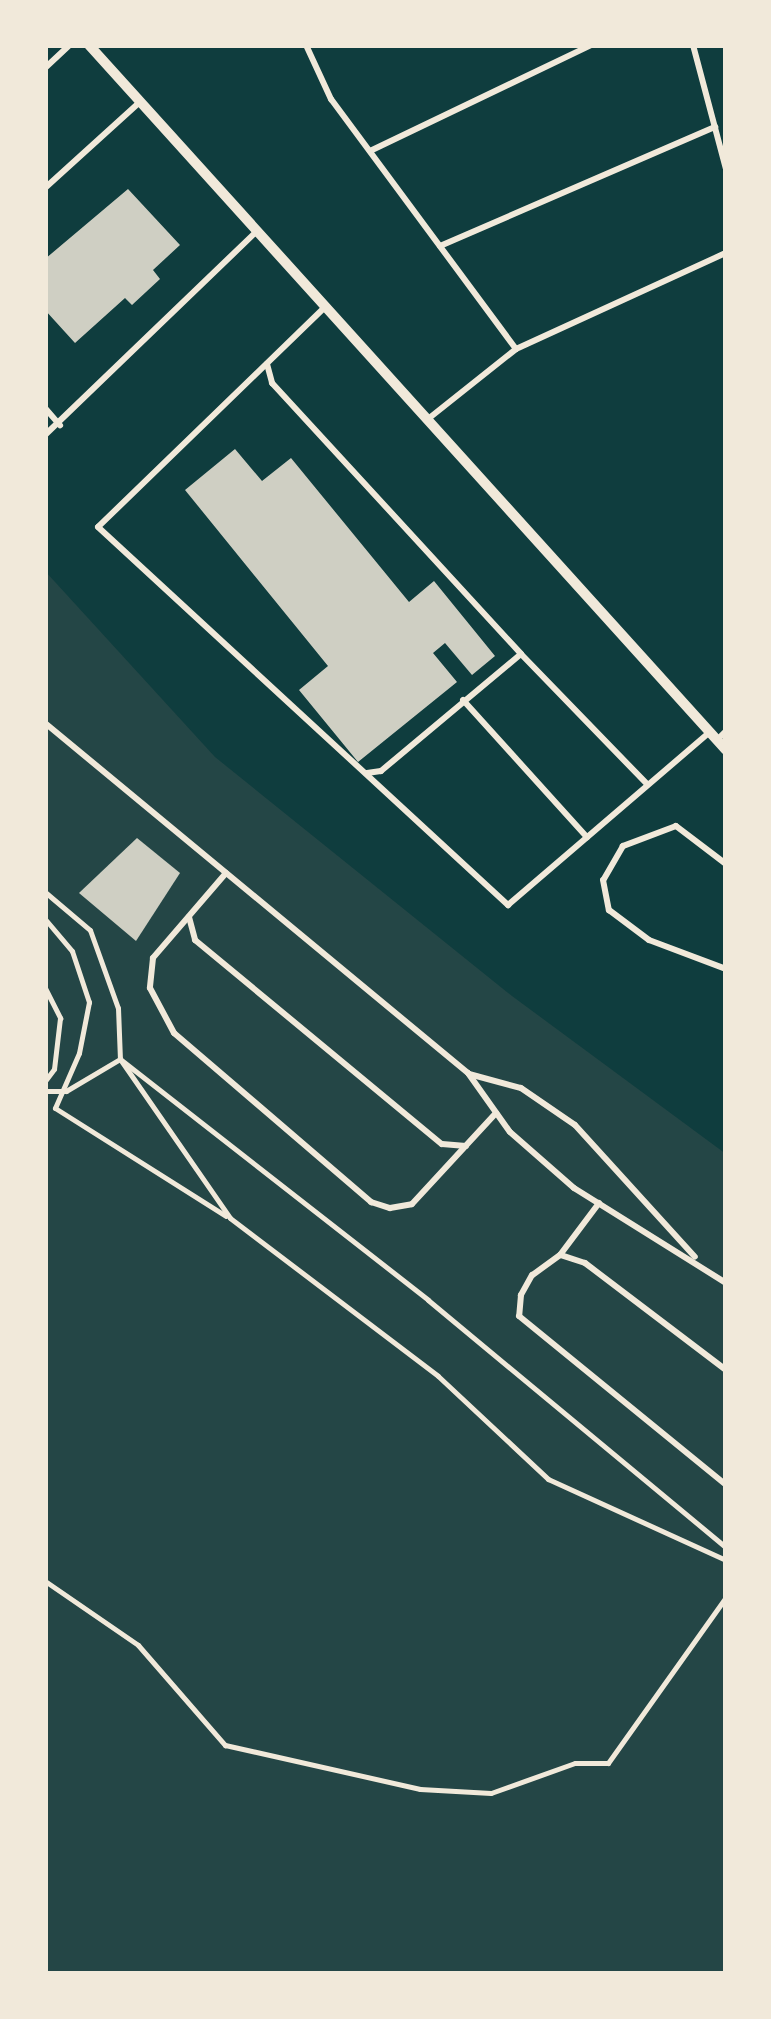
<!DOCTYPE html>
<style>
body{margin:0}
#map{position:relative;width:771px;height:2019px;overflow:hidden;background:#0f3d3e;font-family:"Fira Sans",sans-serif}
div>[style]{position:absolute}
.green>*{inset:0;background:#244646}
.building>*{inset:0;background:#cfcfc3}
.path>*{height:5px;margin:-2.5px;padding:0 2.5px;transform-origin:2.5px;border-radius:2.5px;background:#f1e9da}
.service>*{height:6px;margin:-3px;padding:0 3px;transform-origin:3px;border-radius:3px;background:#f1e9da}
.minor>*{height:10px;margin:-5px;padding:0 5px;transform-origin:5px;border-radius:5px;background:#f1e9da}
span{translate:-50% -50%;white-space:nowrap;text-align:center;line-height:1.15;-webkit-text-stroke:8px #f1e9da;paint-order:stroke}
.frame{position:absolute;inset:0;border:48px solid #f1e9da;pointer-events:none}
</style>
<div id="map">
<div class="green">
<div style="clip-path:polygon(45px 571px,215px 757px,512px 996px,726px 1154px,726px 1974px,45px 1974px)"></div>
</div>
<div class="building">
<div style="clip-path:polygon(128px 189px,180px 245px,153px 270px,160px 279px,132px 305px,125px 298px,75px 343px,45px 310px,45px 259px)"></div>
<div style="clip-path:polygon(235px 449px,262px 481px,291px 458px,409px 602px,434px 581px,495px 656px,472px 675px,445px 643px,433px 653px,457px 682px,358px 762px,299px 690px,328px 666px,185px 490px)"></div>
<div style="clip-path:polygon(137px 838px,180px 873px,136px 941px,79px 893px)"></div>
</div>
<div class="path">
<div style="left:45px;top:892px;width:59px;rotate:40.2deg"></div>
<div style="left:90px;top:930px;width:83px;rotate:70.3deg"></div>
<div style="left:118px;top:1008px;width:51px;rotate:87.8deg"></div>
<div style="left:120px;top:1059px;width:193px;rotate:55.3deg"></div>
<div style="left:230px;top:1218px;width:261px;rotate:37.2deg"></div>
<div style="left:438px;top:1376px;width:151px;rotate:43.1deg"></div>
<div style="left:548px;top:1479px;width:196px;rotate:24.5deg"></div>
<div style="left:45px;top:919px;width:42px;rotate:49.8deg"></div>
<div style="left:72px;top:951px;width:54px;rotate:71.6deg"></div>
<div style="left:89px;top:1002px;width:52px;rotate:101.1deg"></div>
<div style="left:79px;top:1053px;width:60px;rotate:113.6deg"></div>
<div style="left:55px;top:1108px;width:202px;rotate:32.3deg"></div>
<div style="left:45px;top:988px;width:34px;rotate:63deg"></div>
<div style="left:60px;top:1018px;width:51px;rotate:96.7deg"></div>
<div style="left:54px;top:1069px;width:15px;rotate:127deg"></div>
<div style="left:45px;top:1091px;width:21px"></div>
<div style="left:66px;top:1091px;width:63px;rotate:-30.7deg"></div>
<div style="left:120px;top:1059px;width:391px;rotate:38deg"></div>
<div style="left:428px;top:1300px;width:387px;rotate:39.7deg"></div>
<div style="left:45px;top:1581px;width:113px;rotate:34.5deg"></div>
<div style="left:138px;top:1645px;width:133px;rotate:49deg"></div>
<div style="left:225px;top:1745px;width:200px;rotate:12.7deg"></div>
<div style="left:420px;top:1789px;width:71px;rotate:3.2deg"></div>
<div style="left:491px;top:1793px;width:89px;rotate:-19.7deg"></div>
<div style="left:575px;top:1763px;width:33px"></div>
<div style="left:608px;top:1763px;width:204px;rotate:-54.6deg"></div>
</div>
<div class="service">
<div style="left:306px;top:45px;width:60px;rotate:65.2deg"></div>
<div style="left:331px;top:99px;width:311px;rotate:53.5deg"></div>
<div style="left:693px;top:45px;width:128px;rotate:75.1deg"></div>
<div style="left:45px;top:68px;width:34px;rotate:-43deg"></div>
<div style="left:370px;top:151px;width:245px;rotate:-25.6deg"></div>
<div style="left:45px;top:188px;width:128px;rotate:-42.2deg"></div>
<div style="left:440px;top:246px;width:300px;rotate:-23.4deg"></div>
<div style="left:325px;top:307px;width:316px;rotate:135.9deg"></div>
<div style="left:98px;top:527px;width:558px;rotate:42.67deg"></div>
<div style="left:508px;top:905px;width:265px;rotate:-40.6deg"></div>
<div style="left:267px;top:364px;width:20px;rotate:75deg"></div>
<div style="left:272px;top:383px;width:368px;rotate:47.4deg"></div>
<div style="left:45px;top:408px;width:23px;rotate:49deg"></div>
<div style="left:428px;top:419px;width:112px;rotate:-38.5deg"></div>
<div style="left:516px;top:349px;width:231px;rotate:-24.6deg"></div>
<div style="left:45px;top:435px;width:293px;rotate:-43.9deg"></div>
<div style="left:463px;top:700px;width:185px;rotate:47.9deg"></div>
<div style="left:45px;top:723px;width:549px;rotate:39.61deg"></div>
<div style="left:468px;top:1073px;width:72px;rotate:54.6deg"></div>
<div style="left:510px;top:1132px;width:85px;rotate:41.2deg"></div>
<div style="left:574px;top:1188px;width:179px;rotate:32deg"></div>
<div style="left:717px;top:740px;width:13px;rotate:-45deg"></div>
<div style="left:367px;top:773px;width:14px;rotate:-8deg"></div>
<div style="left:381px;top:771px;width:182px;rotate:-39.9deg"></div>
<div style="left:521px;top:654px;width:182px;rotate:45.9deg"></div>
<div style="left:726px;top:864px;width:63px;rotate:-142.8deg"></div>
<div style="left:676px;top:826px;width:57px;rotate:159.3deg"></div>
<div style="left:623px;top:846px;width:39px;rotate:120deg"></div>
<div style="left:603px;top:880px;width:31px;rotate:79deg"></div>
<div style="left:609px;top:910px;width:50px;rotate:36.9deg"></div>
<div style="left:649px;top:940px;width:82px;rotate:20.6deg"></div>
<div style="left:226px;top:873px;width:112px;rotate:130.7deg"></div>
<div style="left:153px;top:958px;width:30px;rotate:96deg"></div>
<div style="left:150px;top:988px;width:51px;rotate:61.9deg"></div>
<div style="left:174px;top:1033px;width:260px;rotate:40.6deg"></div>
<div style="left:371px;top:1202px;width:20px;rotate:18deg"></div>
<div style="left:390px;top:1208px;width:22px;rotate:-10deg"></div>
<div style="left:412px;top:1204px;width:124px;rotate:-47.3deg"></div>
<div style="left:189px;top:917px;width:24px;rotate:75deg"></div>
<div style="left:195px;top:940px;width:320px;rotate:39.6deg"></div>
<div style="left:442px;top:1144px;width:24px;rotate:5deg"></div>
<div style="left:469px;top:1074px;width:54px;rotate:15.1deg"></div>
<div style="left:521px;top:1088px;width:65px;rotate:34.4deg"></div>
<div style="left:575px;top:1125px;width:178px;rotate:47.7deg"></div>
<div style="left:560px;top:1255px;width:65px;rotate:-53.1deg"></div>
<div style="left:726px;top:1370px;width:177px;rotate:-142.8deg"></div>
<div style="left:585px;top:1263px;width:26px;rotate:-162deg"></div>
<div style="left:560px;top:1255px;width:34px;rotate:144deg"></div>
<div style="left:532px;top:1275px;width:23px;rotate:119deg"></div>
<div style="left:521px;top:1295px;width:21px;rotate:95deg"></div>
<div style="left:519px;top:1316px;width:267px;rotate:39.2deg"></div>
</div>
<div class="minor">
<div style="left:89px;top:45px;width:950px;rotate:47.9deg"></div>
</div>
<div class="frame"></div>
</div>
